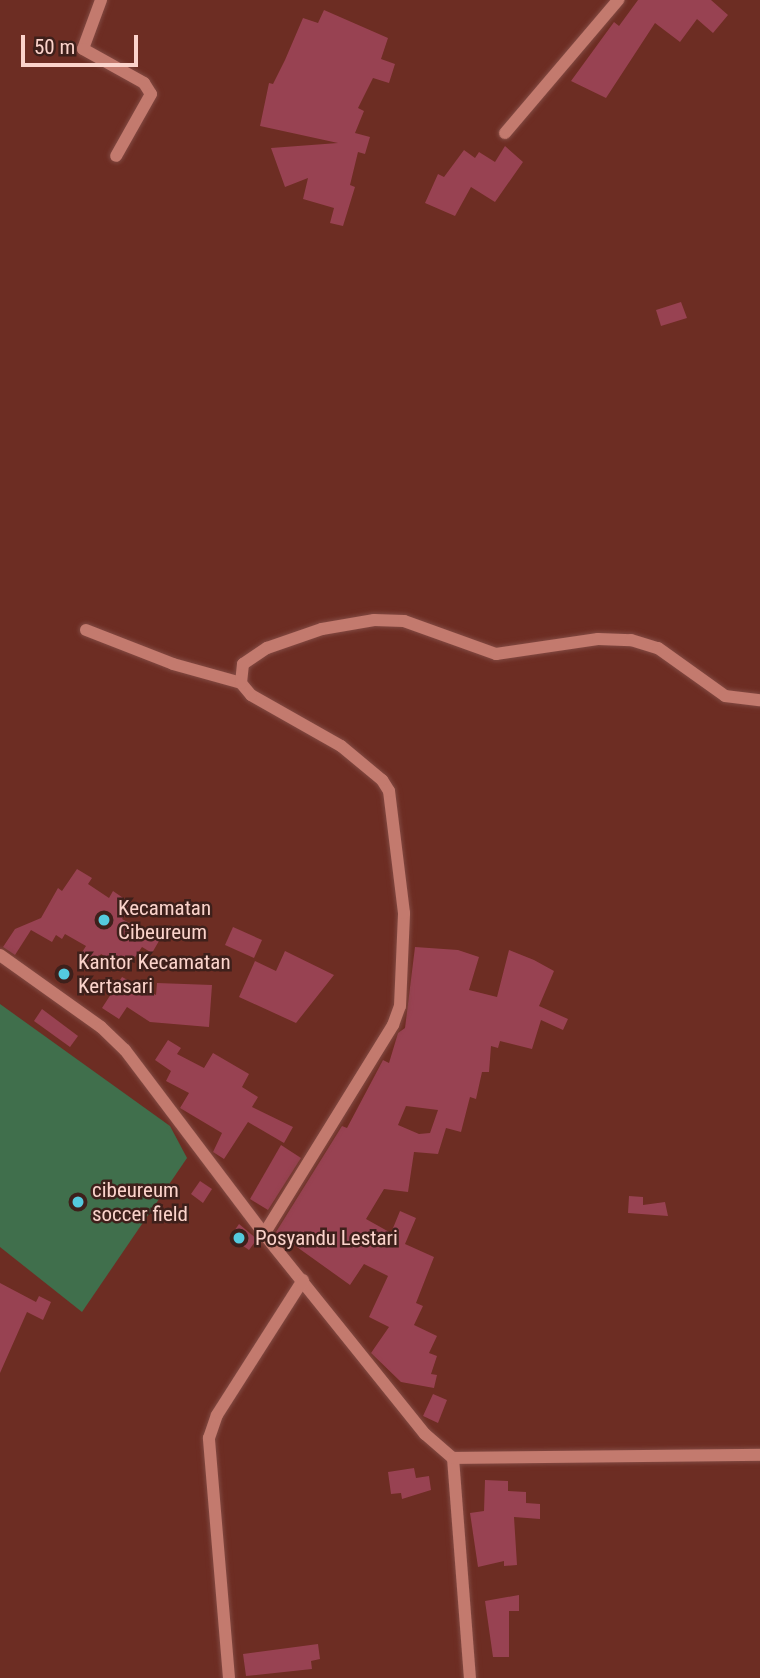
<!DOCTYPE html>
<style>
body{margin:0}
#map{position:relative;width:760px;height:1678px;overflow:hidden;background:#6d2d23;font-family:"Roboto Condensed",sans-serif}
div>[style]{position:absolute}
.green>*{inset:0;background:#406f4c}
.building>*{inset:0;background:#984252}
.roads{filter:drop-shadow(0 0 2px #824a43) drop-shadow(0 0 2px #824a43)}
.minor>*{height:12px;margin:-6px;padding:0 6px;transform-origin:6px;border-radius:6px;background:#c37a6e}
.dots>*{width:19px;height:19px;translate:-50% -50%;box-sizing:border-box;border:4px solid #3e201b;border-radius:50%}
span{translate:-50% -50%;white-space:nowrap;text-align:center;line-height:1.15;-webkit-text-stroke:5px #3e201b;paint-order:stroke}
.poi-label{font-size:21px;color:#fbd3cb}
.left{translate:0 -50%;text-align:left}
.scale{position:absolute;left:21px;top:35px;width:117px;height:32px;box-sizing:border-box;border:4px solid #fbd3cb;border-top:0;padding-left:9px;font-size:21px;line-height:24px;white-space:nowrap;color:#fbd3cb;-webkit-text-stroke:5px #3e201b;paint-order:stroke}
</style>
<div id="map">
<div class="green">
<div style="clip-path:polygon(0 1004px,170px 1126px,187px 1158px,82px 1312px,0 1247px)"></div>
</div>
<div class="building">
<div style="clip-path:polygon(638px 0,711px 0,728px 15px,713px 33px,697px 19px,680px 42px,655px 23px,606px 98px,571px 81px,614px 22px,619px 26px)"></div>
<div style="clip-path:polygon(324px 10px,388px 38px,381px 59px,395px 64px,389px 83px,373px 78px,358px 108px,364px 111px,355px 133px,370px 137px,365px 154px,358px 152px,350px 185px,355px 187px,343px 226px,330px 223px,334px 208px,303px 199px,308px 178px,285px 187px,271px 148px,338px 143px,260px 126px,269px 83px,273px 84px,285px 60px,303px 18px,318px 23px)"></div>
<div style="clip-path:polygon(505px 146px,523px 162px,495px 202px,471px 187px,455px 216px,425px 203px,438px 174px,444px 177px,464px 150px,475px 158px,479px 152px,495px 162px)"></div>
<div style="clip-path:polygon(681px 302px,687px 318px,661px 326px,656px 310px)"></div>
<div style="clip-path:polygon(77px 869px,92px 878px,88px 884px,109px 898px,113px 891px,132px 904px,122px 919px,148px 933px,151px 927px,163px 934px,152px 953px,142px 947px,127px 969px,101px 954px,94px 965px,79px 957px,86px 946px,65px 934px,62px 939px,56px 935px,52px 942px,31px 930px,15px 955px,3px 947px,15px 929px,41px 918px,58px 888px,62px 891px)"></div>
<div style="clip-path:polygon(233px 927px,262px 940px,254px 958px,225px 945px)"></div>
<div style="clip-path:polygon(evenodd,415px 947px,458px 950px,479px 957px,469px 990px,497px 997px,509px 950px,534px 960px,554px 971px,539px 1006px,568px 1019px,563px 1030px,541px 1020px,532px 1049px,500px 1041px,498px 1048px,491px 1046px,489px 1072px,482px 1072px,476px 1099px,470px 1097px,461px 1132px,446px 1128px,438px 1154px,414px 1152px,408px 1192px,384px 1189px,366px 1219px,391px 1233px,400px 1211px,416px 1218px,405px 1244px,434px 1257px,416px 1303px,423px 1306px,414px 1325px,437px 1336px,429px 1353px,437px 1356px,431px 1374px,437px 1375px,434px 1388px,401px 1382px,371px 1353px,389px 1327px,369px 1317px,388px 1276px,364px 1264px,350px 1285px,276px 1232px,342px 1126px,347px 1128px,383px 1060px,389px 1063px,398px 1033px,405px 1028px,415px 947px,406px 1106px,438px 1110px,430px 1133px,419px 1134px,398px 1125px,406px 1106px)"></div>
<div style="clip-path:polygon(285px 951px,334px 975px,296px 1023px,239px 997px,255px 961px,276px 971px)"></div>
<div style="clip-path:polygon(122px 977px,156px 995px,157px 983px,212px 985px,209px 1027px,150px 1022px,127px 1007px,119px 1019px,102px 1008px)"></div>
<div style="clip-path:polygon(42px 1009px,78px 1036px,70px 1047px,34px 1021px)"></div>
<div style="clip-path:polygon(168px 1040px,181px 1048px,177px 1054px,204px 1068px,213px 1053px,249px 1074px,242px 1087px,258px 1097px,252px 1107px,293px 1127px,284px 1143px,248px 1122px,224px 1159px,213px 1152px,222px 1133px,180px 1108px,189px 1093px,166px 1081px,171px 1071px,155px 1060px)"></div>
<div style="clip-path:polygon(281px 1145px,301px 1158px,268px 1210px,250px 1199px)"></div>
<div style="clip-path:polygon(200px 1181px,212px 1189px,203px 1203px,191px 1194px)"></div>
<div style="clip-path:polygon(629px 1196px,643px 1197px,643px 1205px,665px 1202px,668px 1216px,628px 1213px)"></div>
<div style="clip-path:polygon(239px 1224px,257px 1239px,249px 1250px,230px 1237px)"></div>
<div style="clip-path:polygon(0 1283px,36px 1302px,39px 1296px,51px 1302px,43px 1320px,27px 1312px,0 1373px)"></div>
<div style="clip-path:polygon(433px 1394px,447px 1400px,438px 1423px,423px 1416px)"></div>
<div style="clip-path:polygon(414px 1468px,416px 1478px,429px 1476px,431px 1490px,402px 1499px,401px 1493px,391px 1494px,388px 1472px)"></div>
<div style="clip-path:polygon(485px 1480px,508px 1481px,508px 1491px,526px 1492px,526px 1503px,540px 1504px,540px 1519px,514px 1517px,517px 1565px,504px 1566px,504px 1561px,478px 1567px,470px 1513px,484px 1511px)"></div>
<div style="clip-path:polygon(519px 1595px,519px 1611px,509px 1611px,509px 1657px,493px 1657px,485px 1601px)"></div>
<div style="clip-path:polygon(318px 1644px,320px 1659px,311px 1661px,312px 1669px,246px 1676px,243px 1654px)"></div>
</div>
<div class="roads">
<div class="minor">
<div style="left:101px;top:0;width:52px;rotate:110.2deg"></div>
<div style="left:83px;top:49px;width:70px;rotate:29.1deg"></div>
<div style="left:144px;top:83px;width:13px;rotate:58deg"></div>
<div style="left:151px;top:94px;width:71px;rotate:119.4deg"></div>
<div style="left:505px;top:133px;width:175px;rotate:-49.6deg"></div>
<div style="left:86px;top:630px;width:93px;rotate:21.3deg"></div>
<div style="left:173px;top:664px;width:71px;rotate:15.6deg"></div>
<div style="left:0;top:955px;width:124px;rotate:35.5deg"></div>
<div style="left:101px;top:1027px;width:33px;rotate:44deg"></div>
<div style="left:125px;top:1050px;width:231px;rotate:52.9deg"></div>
<div style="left:264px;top:1234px;width:257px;rotate:51.2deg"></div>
<div style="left:425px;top:1434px;width:37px;rotate:41deg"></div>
<div style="left:453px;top:1458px;width:221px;rotate:85.6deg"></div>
<div style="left:264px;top:1234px;width:246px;rotate:-58.3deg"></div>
<div style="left:393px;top:1025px;width:20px;rotate:-70deg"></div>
<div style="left:400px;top:1006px;width:93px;rotate:-87.5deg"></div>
<div style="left:404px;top:913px;width:123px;rotate:-97deg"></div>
<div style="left:389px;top:791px;width:13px;rotate:-122deg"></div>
<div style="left:382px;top:780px;width:53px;rotate:-140.3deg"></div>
<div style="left:341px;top:746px;width:103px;rotate:-150.5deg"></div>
<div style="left:251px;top:695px;width:16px;rotate:-130deg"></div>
<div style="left:241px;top:683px;width:19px;rotate:-84deg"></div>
<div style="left:243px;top:664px;width:29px;rotate:-34deg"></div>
<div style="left:267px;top:648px;width:58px;rotate:-19.1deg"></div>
<div style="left:322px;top:629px;width:53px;rotate:-9.8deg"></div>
<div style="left:374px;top:620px;width:30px;rotate:2deg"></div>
<div style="left:404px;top:621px;width:98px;rotate:19.7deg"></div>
<div style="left:496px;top:654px;width:103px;rotate:-8.4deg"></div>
<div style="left:598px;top:639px;width:33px;rotate:2deg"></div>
<div style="left:631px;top:640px;width:28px;rotate:17deg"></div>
<div style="left:658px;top:648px;width:82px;rotate:35.6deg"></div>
<div style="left:725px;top:696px;width:35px;rotate:7deg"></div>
<div style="left:453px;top:1458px;width:307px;rotate:-0.6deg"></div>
<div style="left:229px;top:1678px;width:241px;rotate:-94.8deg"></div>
<div style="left:209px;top:1438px;width:24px;rotate:-71deg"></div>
<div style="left:217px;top:1415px;width:160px;rotate:-57.5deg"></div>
</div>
</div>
<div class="dots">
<div style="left:104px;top:920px;background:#54cade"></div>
<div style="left:64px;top:974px;background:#54cade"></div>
<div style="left:78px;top:1202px;background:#54cade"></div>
<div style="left:239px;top:1238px;background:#54cade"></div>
</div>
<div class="poi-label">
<span class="left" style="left:118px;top:920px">Kecamatan<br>Cibeureum</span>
<span class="left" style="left:78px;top:974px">Kantor Kecamatan<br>Kertasari</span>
<span class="left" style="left:92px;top:1202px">cibeureum<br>soccer field</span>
<span class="left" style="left:255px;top:1238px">Posyandu Lestari</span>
</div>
<div class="scale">50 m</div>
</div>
